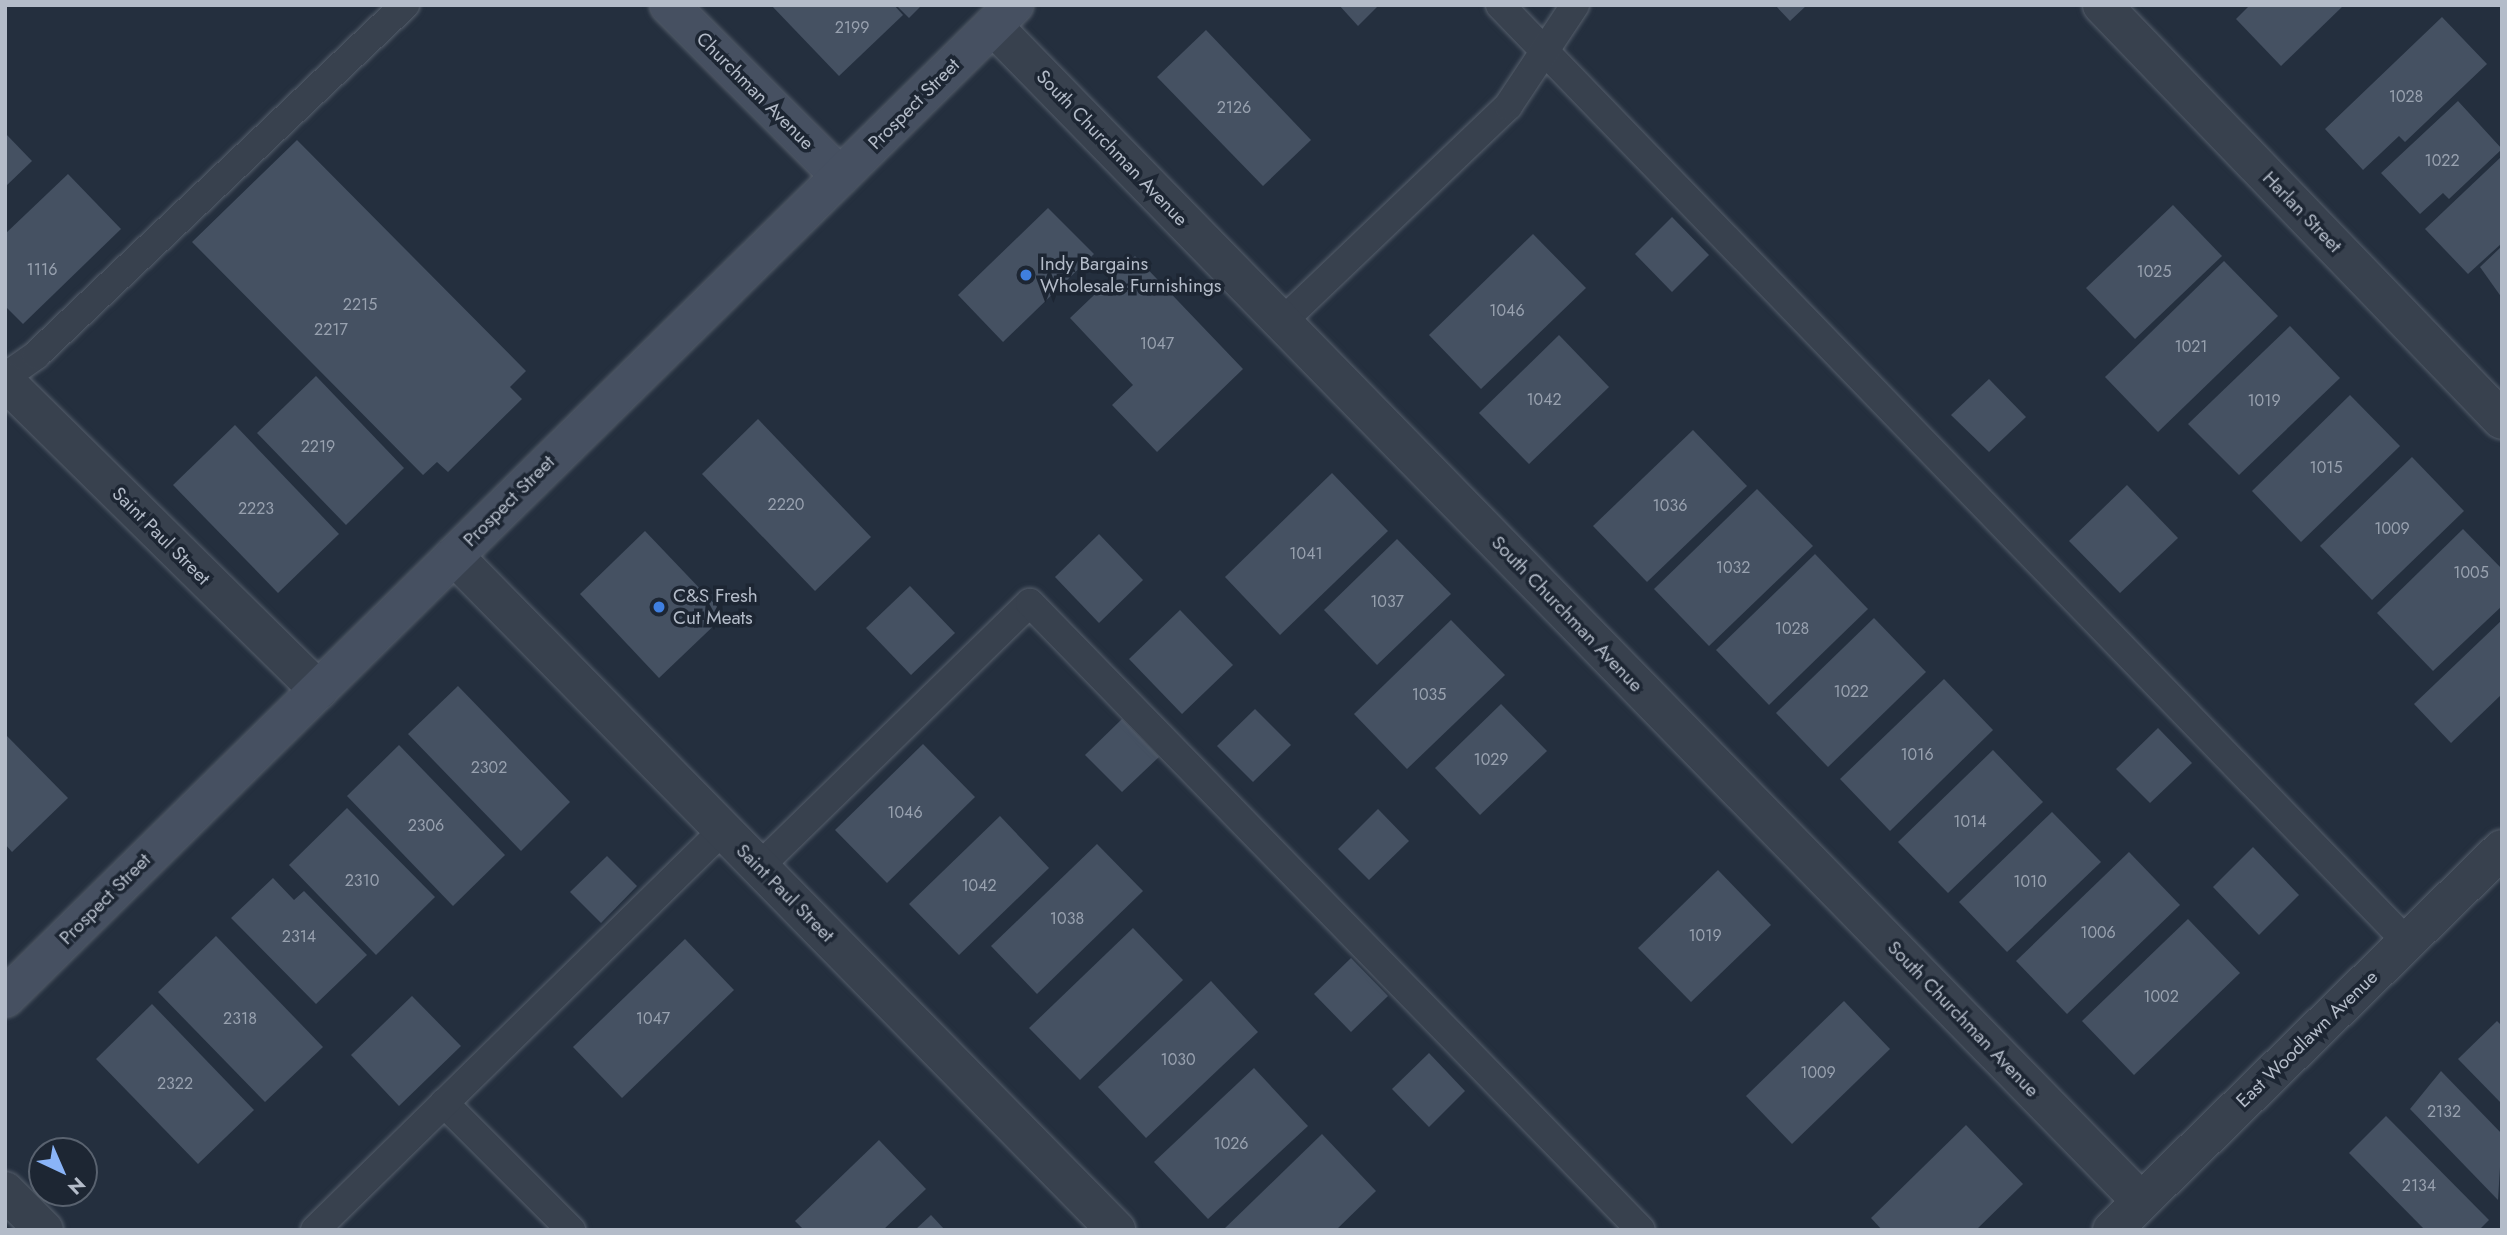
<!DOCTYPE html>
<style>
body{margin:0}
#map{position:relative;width:2507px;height:1235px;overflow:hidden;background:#242f3e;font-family:Jost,sans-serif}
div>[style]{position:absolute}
.building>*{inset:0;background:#455162}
.roads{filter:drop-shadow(0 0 2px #565f6c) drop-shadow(0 0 2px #565f6c)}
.lane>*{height:28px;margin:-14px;padding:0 14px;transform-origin:14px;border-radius:14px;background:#38414e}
.street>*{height:38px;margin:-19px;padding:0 19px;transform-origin:19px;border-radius:19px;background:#38414e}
.secondary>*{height:38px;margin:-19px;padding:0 19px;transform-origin:19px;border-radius:19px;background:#465061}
.dots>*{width:19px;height:19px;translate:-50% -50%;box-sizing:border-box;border:4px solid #1d2633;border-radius:50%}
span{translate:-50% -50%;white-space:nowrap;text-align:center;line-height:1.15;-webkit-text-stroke:7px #1d2633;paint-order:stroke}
.number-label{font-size:16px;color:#98a1af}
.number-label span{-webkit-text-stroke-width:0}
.street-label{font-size:19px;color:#b4bcc9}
.poi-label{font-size:19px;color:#b4bcc9}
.left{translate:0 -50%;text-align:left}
.frame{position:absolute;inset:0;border:7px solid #b4bcc9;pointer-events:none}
.north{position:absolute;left:28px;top:1137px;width:70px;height:70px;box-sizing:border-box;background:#1d2633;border:2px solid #59626f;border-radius:50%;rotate:136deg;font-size:19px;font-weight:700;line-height:28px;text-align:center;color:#b4bcc9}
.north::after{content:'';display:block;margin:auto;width:24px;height:32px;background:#8ab4f8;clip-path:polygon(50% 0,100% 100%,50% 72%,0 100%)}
</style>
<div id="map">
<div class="building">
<div style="clip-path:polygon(771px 5px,894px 5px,903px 15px,839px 76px)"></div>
<div style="clip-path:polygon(896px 5px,922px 5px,909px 18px)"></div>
<div style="clip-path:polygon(1339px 5px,1379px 5px,1358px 26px)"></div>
<div style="clip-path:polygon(1775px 5px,1807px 5px,1790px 21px)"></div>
<div style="clip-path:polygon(2250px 5px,2344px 5px,2281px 66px,2236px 19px)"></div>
<div style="clip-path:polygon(2442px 17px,2487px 64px,2405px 142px,2399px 136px,2363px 170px,2325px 129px)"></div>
<div style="clip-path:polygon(1206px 30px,1311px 140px,1263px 186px,1157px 77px)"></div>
<div style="clip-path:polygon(2458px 101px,2502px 149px,2449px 199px,2443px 193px,2420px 214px,2381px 173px)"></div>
<div style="clip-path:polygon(5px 133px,32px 161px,5px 187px)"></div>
<div style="clip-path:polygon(297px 140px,526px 371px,510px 387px,522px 399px,448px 472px,437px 462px,423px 475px,192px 242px)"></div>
<div style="clip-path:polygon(2502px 156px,2502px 243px,2468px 274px,2425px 229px)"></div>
<div style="clip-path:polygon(68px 174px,121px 229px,23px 324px,5px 306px,5px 234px)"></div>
<div style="clip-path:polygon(2173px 205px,2222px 256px,2135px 339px,2086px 288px)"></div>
<div style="clip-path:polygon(1048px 208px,1094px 254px,1003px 342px,958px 295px)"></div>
<div style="clip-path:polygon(1672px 217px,1709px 255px,1672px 292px,1635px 254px)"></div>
<div style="clip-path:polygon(1533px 234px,1586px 288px,1481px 389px,1429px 335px)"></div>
<div style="clip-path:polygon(2502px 246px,2502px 298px,2480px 267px)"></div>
<div style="clip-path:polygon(1135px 256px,1243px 369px,1157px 452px,1112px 405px,1133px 385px,1070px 318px)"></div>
<div style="clip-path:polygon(2224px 261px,2278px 316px,2158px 432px,2105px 377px)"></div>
<div style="clip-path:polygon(2290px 326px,2340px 378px,2239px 475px,2188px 424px)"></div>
<div style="clip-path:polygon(1559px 335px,1609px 387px,1529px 464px,1479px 413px)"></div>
<div style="clip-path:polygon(316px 376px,404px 468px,346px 525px,257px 433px)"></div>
<div style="clip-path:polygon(1989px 379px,2026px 417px,1989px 452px,1951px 415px)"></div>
<div style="clip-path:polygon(2350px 395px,2400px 446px,2301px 542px,2252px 491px)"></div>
<div style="clip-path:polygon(758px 419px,871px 537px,815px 591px,702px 474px)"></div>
<div style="clip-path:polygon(235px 425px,339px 534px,278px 593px,173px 485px)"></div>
<div style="clip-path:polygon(1693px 430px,1747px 486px,1647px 582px,1593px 526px)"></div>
<div style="clip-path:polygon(2412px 457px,2464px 511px,2372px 600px,2320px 546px)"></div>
<div style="clip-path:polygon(1332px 473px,1388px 531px,1280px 635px,1225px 577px)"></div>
<div style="clip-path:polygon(2127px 485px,2178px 538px,2120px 593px,2069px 541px)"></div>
<div style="clip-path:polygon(1757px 489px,1813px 546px,1709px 646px,1654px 589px)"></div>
<div style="clip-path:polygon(2463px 529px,2502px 569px,2502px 606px,2433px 671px,2377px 613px)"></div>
<div style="clip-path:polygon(645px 531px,725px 615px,659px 678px,580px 594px)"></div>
<div style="clip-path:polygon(1099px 534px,1143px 580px,1099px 623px,1055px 577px)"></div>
<div style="clip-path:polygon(1397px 539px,1451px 594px,1377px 665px,1324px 610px)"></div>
<div style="clip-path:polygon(1815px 554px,1868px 609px,1769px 705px,1716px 650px)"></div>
<div style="clip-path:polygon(910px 586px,955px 633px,911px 675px,866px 628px)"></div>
<div style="clip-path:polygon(1180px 610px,1233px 665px,1182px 714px,1129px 659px)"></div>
<div style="clip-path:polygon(1874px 618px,1926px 672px,1828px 767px,1776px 713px)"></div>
<div style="clip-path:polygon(1451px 620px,1505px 675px,1407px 769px,1354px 714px)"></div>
<div style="clip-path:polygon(2502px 620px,2502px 694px,2451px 743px,2414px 704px)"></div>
<div style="clip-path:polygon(1944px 679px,1993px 730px,1890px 831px,1840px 779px)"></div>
<div style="clip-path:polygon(458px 686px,570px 802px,521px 851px,408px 734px)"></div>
<div style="clip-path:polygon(1501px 704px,1547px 751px,1480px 815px,1435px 768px)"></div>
<div style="clip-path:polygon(1255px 709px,1291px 745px,1253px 782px,1217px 746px)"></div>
<div style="clip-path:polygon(1122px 719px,1159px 757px,1122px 792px,1085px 755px)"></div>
<div style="clip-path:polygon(2158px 728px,2192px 763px,2150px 803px,2116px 769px)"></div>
<div style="clip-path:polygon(5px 734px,68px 798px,12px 852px,5px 844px)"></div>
<div style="clip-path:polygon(923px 744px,975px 797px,887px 883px,835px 830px)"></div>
<div style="clip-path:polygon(399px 745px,505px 855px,453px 906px,347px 796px)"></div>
<div style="clip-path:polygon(1993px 750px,2043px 802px,1948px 893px,1898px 842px)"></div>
<div style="clip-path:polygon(347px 808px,435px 897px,376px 955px,289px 865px)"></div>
<div style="clip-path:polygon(1378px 809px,1409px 841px,1369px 880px,1338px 849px)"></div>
<div style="clip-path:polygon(2052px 812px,2101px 862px,2007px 952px,1959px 902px)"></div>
<div style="clip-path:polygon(1000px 816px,1049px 868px,959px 955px,909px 904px)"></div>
<div style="clip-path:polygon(1097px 844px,1143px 891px,1037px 994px,991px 946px)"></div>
<div style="clip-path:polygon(2253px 847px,2299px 895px,2259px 935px,2213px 887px)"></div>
<div style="clip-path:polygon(2129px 852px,2180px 905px,2067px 1014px,2016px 961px)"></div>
<div style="clip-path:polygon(607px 856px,637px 886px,601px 923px,570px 892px)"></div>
<div style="clip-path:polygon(1718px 870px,1771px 925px,1691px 1002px,1638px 948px)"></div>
<div style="clip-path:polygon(273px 878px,294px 900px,304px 891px,367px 955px,316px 1004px,231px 918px)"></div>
<div style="clip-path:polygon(2188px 919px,2240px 973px,2134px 1075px,2082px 1021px)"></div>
<div style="clip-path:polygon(1133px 928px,1183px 980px,1080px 1080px,1029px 1028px)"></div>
<div style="clip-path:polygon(216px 936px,323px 1047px,265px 1102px,158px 992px)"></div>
<div style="clip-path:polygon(685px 939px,734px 990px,622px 1098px,573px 1047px)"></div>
<div style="clip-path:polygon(1351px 958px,1388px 996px,1351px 1032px,1314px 994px)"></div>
<div style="clip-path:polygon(1211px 981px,1258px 1032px,1146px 1138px,1098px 1087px)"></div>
<div style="clip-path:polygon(412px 996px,461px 1046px,399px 1106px,351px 1055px)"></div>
<div style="clip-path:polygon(1844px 1001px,1890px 1049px,1792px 1144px,1746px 1096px)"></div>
<div style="clip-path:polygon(152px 1004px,254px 1110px,198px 1164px,96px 1059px)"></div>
<div style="clip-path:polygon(2497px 1021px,2502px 1026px,2502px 1104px,2458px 1059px)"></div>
<div style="clip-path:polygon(1429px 1053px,1465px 1091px,1429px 1127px,1392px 1089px)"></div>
<div style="clip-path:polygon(1254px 1068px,1308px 1126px,1208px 1219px,1154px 1162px)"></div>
<div style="clip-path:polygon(2441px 1071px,2502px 1134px,2498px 1200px,2410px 1109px)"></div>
<div style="clip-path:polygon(2386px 1116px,2489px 1220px,2479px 1230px,2425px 1230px,2349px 1153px)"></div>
<div style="clip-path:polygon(1966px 1125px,2023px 1184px,1976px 1230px,1882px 1230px,1871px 1218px)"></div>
<div style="clip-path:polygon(1322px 1134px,1376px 1191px,1336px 1230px,1223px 1230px)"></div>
<div style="clip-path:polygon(879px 1140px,926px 1189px,883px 1230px,804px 1230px,795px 1221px)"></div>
<div style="clip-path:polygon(931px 1215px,945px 1230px,915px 1230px)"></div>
</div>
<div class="roads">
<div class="lane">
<div style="left:1500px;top:5px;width:1304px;rotate:45.93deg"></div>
<div style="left:1282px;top:322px;width:313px;rotate:-43.7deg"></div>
<div style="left:1508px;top:106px;width:121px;rotate:-56.4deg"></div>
<div style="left:5px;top:377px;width:38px;rotate:-35deg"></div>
<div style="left:36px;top:355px;width:509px;rotate:-43.49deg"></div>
<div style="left:759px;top:867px;width:378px;rotate:-44.3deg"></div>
<div style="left:1030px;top:603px;width:875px;rotate:45.74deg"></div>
<div style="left:444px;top:1103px;width:180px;rotate:45deg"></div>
<div style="left:315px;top:1230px;width:571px;rotate:-44.43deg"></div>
</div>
<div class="street">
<div style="left:2102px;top:5px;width:576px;rotate:46.05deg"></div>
<div style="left:993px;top:26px;width:1643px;rotate:45.67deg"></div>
<div style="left:5px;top:381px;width:440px;rotate:44.6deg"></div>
<div style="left:454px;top:556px;width:945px;rotate:45.51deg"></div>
<div style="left:5px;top:1191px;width:55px;rotate:45deg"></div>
<div style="left:2112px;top:1230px;width:545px;rotate:-44.33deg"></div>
</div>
<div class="secondary">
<div style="left:669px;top:5px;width:242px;rotate:45deg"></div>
<div style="left:5px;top:998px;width:1416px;rotate:-44.54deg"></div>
</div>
</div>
<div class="dots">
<div style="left:1026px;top:275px;background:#3f7fe0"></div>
<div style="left:659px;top:607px;background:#3f7fe0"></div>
</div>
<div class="number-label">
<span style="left:852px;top:28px">2199</span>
<span style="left:2406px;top:97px">1028</span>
<span style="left:1234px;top:108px">2126</span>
<span style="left:2442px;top:161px">1022</span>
<span style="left:42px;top:270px">1116</span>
<span style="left:2154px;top:272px">1025</span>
<span style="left:360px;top:305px">2215</span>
<span style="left:1507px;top:311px">1046</span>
<span style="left:331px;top:330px">2217</span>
<span style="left:1157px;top:344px">1047</span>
<span style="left:2191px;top:347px">1021</span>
<span style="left:1544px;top:400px">1042</span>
<span style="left:2264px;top:401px">1019</span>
<span style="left:318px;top:447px">2219</span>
<span style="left:2326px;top:468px">1015</span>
<span style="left:786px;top:505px">2220</span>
<span style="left:1670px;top:506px">1036</span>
<span style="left:256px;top:509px">2223</span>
<span style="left:2392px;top:529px">1009</span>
<span style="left:1306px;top:554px">1041</span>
<span style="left:1733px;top:568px">1032</span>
<span style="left:2471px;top:573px">1005</span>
<span style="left:1387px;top:602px">1037</span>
<span style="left:1792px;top:629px">1028</span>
<span style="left:1851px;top:692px">1022</span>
<span style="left:1429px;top:695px">1035</span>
<span style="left:1917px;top:755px">1016</span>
<span style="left:1491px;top:760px">1029</span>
<span style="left:489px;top:768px">2302</span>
<span style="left:905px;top:813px">1046</span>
<span style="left:1970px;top:822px">1014</span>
<span style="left:426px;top:826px">2306</span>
<span style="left:362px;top:881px">2310</span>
<span style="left:2030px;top:882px">1010</span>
<span style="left:979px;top:886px">1042</span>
<span style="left:1067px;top:919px">1038</span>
<span style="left:2098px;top:933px">1006</span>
<span style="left:1705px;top:936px">1019</span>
<span style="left:299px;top:937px">2314</span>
<span style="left:2161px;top:997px">1002</span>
<span style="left:240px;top:1019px">2318</span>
<span style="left:653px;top:1019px">1047</span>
<span style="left:1178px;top:1060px">1030</span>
<span style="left:1818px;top:1073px">1009</span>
<span style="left:175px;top:1084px">2322</span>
<span style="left:2444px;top:1112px">2132</span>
<span style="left:1231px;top:1144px">1026</span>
<span style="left:2419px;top:1186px">2134</span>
</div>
<div class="street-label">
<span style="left:755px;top:91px;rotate:45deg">Churchman Avenue</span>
<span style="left:914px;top:104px;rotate:-45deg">Prospect Street</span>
<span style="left:1112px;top:148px;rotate:46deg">South Churchman Avenue</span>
<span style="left:2302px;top:212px;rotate:46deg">Harlan Street</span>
<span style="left:509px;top:501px;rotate:-45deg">Prospect Street</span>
<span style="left:161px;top:536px;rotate:45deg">Saint Paul Street</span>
<span style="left:1567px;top:614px;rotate:46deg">South Churchman Avenue</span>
<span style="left:785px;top:893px;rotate:45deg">Saint Paul Street</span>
<span style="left:105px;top:899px;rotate:-45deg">Prospect Street</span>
<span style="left:1963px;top:1019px;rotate:46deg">South Churchman Avenue</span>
<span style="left:2307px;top:1039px;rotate:-44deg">East Woodlawn Avenue</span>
</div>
<div class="poi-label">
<span class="left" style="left:1040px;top:275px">Indy Bargains<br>Wholesale Furnishings</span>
<span class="left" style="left:673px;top:607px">C&amp;S Fresh<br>Cut Meats</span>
</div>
<div class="frame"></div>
<div class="north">N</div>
</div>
